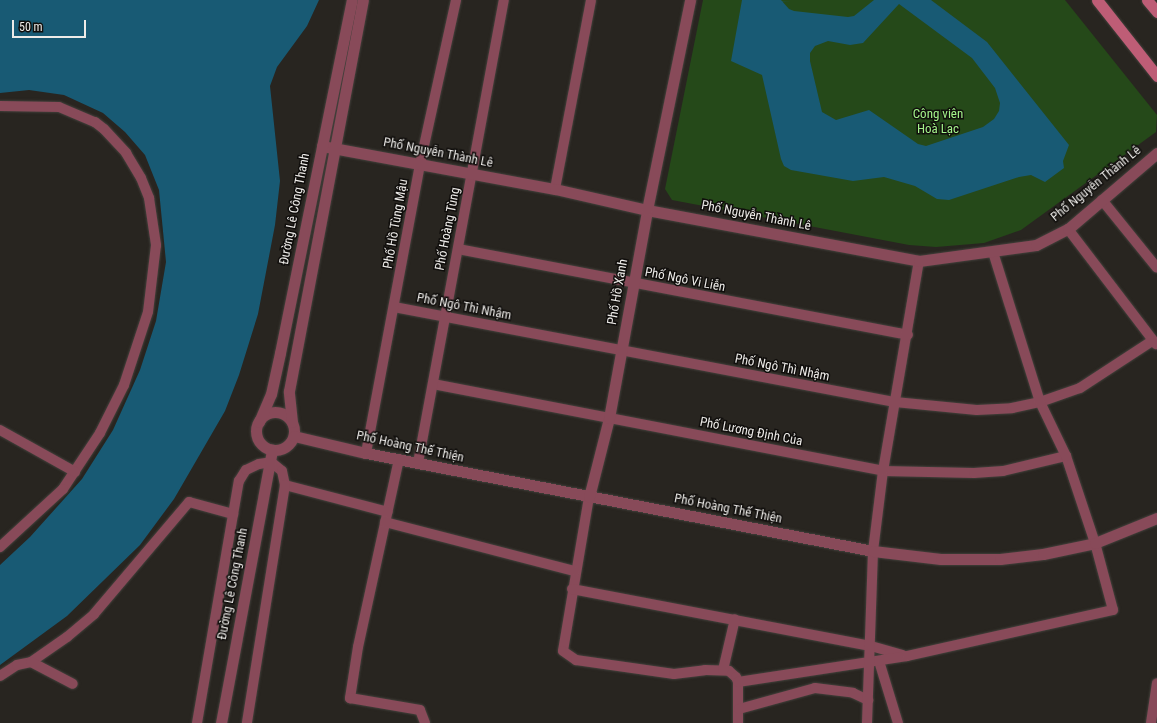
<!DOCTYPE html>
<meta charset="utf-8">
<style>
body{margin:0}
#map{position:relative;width:1157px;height:723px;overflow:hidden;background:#282520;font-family:"Roboto Condensed",sans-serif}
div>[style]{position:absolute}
.green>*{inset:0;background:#254919}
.water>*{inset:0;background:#185a74}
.roads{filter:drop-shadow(0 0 1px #44413c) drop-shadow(0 0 1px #44413c)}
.minor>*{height:10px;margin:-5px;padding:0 5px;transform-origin:5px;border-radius:5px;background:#884a59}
.tertiary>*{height:11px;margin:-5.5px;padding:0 5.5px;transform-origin:5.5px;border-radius:5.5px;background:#884a59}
.tertiary>.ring{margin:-5.5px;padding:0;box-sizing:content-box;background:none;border:11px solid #884a59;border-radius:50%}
.secondary>*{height:11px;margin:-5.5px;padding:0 5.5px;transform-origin:5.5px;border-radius:5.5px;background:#be5d76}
span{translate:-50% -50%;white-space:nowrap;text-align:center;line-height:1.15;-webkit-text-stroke:3px #100e0c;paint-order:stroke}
.park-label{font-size:13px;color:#a3f28a}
.street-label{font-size:13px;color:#edebe8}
.scale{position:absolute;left:12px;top:20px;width:74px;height:18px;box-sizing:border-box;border:2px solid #edebe8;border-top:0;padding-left:5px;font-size:12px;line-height:14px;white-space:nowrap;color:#edebe8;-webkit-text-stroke:3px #100e0c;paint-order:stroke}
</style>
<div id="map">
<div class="green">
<div style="clip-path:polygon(703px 0,1065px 0,1157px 115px,1156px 132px,1021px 230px,984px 243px,936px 247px,909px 245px,672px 200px,665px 189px)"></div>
</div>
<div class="water">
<div style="clip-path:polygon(0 0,319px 0,307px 26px,277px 67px,270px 86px,280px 181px,275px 225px,258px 314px,239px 375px,225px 411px,174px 499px,140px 545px,67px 616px,0 665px,0 565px,30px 537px,82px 479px,113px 430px,140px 370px,156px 321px,166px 262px,159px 190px,145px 155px,125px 132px,103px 113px,64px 95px,29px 90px,0 93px)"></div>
<div style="clip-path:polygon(evenodd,742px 0,781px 0,789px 9px,794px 11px,848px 17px,854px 16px,874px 0,931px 0,987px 42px,1069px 145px,1063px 161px,1064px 168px,1045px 182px,1031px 175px,1019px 177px,949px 200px,937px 199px,915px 186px,884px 177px,853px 181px,791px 170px,784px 166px,781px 159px,762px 75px,731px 61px,742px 0,899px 4px,972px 58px,995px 88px,1000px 103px,999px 111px,994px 119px,983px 127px,926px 146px,918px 144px,869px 110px,836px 120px,822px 112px,810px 61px,810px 53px,815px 46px,828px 41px,850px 45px,863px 43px,899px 4px)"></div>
</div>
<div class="roads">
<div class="minor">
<div style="left:0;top:106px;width:59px;rotate:1deg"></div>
<div style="left:59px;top:107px;width:39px;rotate:23deg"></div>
<div style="left:95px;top:122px;width:11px;rotate:38deg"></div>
<div style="left:104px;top:129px;width:33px;rotate:47deg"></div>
<div style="left:126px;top:153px;width:29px;rotate:59deg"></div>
<div style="left:141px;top:178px;width:22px;rotate:68deg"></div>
<div style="left:149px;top:198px;width:48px;rotate:81.5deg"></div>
<div style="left:156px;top:245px;width:67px;rotate:96.8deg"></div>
<div style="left:148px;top:312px;width:77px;rotate:108.2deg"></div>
<div style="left:124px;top:385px;width:54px;rotate:116.6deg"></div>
<div style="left:100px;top:433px;width:67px;rotate:123.5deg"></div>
<div style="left:63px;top:489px;width:86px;rotate:137.4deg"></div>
<div style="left:555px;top:189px;width:192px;rotate:-79.2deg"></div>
<div style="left:1102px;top:200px;width:87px;rotate:51deg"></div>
<div style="left:1068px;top:229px;width:145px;rotate:52.6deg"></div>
<div style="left:458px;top:249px;width:458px;rotate:10.8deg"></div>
<div style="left:394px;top:307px;width:510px;rotate:10.74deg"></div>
<div style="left:895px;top:402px;width:82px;rotate:5.6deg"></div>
<div style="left:977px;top:410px;width:35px;rotate:-3deg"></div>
<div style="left:1012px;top:408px;width:29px;rotate:-12deg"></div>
<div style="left:1040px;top:402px;width:42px;rotate:-19.3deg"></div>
<div style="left:1080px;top:388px;width:86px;rotate:-33.1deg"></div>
<div style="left:433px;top:384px;width:458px;rotate:10.9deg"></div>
<div style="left:883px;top:471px;width:91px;rotate:1.3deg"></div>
<div style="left:974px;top:473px;width:29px;rotate:-4deg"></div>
<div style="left:1003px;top:471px;width:65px;rotate:-13.4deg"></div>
<div style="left:0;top:430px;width:86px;rotate:29.2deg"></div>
<div style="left:366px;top:453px;width:294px;rotate:-79.4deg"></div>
<div style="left:420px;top:164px;width:168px;rotate:-77.6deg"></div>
<div style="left:399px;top:459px;width:192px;rotate:102.3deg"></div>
<div style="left:358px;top:647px;width:52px;rotate:98.9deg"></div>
<div style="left:350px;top:698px;width:71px;rotate:9.7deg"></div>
<div style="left:420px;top:710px;width:14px;rotate:69deg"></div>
<div style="left:418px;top:463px;width:471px;rotate:-79.5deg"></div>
<div style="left:285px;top:485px;width:106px;rotate:14.7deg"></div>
<div style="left:589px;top:497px;width:156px;rotate:99.6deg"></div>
<div style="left:563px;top:651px;width:16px;rotate:35deg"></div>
<div style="left:576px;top:660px;width:99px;rotate:8.1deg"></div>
<div style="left:674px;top:674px;width:31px;rotate:-7deg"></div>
<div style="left:705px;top:670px;width:24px;rotate:2deg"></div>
<div style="left:729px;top:671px;width:9px;rotate:41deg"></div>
<div style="left:736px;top:677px;width:5px;rotate:68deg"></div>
<div style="left:738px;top:682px;width:41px;rotate:90deg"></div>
<div style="left:385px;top:522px;width:196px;rotate:14.5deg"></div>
<div style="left:572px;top:589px;width:304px;rotate:10.8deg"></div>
<div style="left:871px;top:646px;width:33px;rotate:16deg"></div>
<div style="left:879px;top:661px;width:65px;rotate:73deg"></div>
<div style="left:31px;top:662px;width:44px;rotate:-34.8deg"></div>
<div style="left:67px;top:637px;width:35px;rotate:-40deg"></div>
<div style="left:94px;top:614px;width:147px;rotate:-49.7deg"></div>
<div style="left:189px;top:502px;width:46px;rotate:15.3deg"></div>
<div style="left:723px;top:670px;width:52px;rotate:-76.8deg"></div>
<div style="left:0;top:676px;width:20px;rotate:-33deg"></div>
<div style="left:17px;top:665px;width:14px;rotate:-12deg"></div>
<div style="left:31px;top:662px;width:47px;rotate:27.6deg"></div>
<div style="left:738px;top:682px;width:171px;rotate:-8.7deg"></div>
<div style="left:907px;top:656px;width:211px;rotate:-12.6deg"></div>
<div style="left:1113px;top:610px;width:69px;rotate:-105deg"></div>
<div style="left:1095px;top:543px;width:92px;rotate:-108.4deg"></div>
<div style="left:1066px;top:456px;width:60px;rotate:-115.7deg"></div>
<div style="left:1040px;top:402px;width:157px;rotate:-107.4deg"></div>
<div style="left:739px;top:709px;width:79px;rotate:-15.4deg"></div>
<div style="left:815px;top:688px;width:38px;rotate:7deg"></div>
<div style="left:853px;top:693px;width:17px;rotate:25deg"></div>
<div style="left:197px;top:723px;width:246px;rotate:-80.2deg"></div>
<div style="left:239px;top:481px;width:13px;rotate:-58deg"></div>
<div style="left:246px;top:470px;width:14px;rotate:-25deg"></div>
<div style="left:259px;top:464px;width:12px;rotate:-9deg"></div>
<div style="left:271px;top:462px;width:14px;rotate:39deg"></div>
<div style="left:282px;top:471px;width:14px;rotate:78deg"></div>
<div style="left:285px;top:485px;width:241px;rotate:99.1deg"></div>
<div style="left:867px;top:723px;width:172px;rotate:-88deg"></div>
<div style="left:873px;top:551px;width:81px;rotate:-82.9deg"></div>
<div style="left:883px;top:471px;width:213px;rotate:-80.3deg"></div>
<div style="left:1151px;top:723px;width:40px;rotate:-81.5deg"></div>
</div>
<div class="tertiary">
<div style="left:322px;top:146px;width:237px;rotate:10.5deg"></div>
<div style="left:555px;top:189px;width:94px;rotate:12.9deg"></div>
<div style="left:647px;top:210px;width:277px;rotate:10.6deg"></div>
<div style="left:919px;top:261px;width:118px;rotate:-7.8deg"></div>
<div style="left:1036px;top:245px;width:36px;rotate:-27deg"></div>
<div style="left:1068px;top:229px;width:117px;rotate:-40.5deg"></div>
<div class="ring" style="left:256px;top:412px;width:27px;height:27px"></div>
<div style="left:259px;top:422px;width:30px;rotate:-67deg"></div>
<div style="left:271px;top:394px;width:42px;rotate:-77.6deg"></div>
<div style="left:280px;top:353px;width:360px;rotate:-78.5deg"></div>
<div style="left:292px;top:422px;width:31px;rotate:-96deg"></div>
<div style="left:289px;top:391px;width:398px;rotate:-79.3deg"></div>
<div style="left:294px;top:436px;width:74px;rotate:13.3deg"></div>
<div style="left:366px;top:453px;width:516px;rotate:10.94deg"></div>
<div style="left:873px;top:551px;width:68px;rotate:6.7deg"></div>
<div style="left:941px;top:559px;width:59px"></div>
<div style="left:1000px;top:559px;width:43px;rotate:-6.6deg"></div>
<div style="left:1043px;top:554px;width:53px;rotate:-11.9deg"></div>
<div style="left:1095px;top:543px;width:67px;rotate:-22deg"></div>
<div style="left:589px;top:497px;width:81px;rotate:-75.8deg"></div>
<div style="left:609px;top:418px;width:211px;rotate:-79.6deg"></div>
<div style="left:647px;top:210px;width:214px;rotate:-78.4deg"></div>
<div style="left:221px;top:723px;width:278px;rotate:-79.4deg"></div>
</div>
<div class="secondary">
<div style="left:1097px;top:0;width:97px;rotate:51.7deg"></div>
<div style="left:1147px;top:0;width:16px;rotate:50deg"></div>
</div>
</div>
<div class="park-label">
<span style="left:938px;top:122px">Công viên<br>Hoà Lạc</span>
</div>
<div class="street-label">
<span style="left:438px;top:153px;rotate:11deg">Phố Nguyễn Thành Lê</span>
<span style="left:1096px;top:184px;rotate:-39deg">Phố Nguyễn Thành Lê</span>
<span style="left:295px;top:209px;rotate:-79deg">Đường Lê Công Thanh</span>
<span style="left:756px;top:216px;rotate:11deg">Phố Nguyễn Thành Lê</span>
<span style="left:396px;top:224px;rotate:-80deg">Phố Hồ Tùng Mậu</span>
<span style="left:448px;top:229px;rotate:-79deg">Phố Hoàng Tùng</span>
<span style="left:685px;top:280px;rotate:11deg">Phố Ngô Vi Liễn</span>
<span style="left:618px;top:292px;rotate:-80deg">Phố Hồ Xanh</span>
<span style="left:464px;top:307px;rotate:11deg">Phố Ngô Thì Nhậm</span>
<span style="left:782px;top:368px;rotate:11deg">Phố Ngô Thì Nhậm</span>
<span style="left:751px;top:432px;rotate:11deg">Phố Lương Định Của</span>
<span style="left:410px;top:447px;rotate:12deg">Phố Hoàng Thế Thiện</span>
<span style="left:728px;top:509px;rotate:11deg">Phố Hoàng Thế Thiện</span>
<span style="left:233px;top:584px;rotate:-79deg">Đường Lê Công Thanh</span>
</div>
<div class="scale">50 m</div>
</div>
